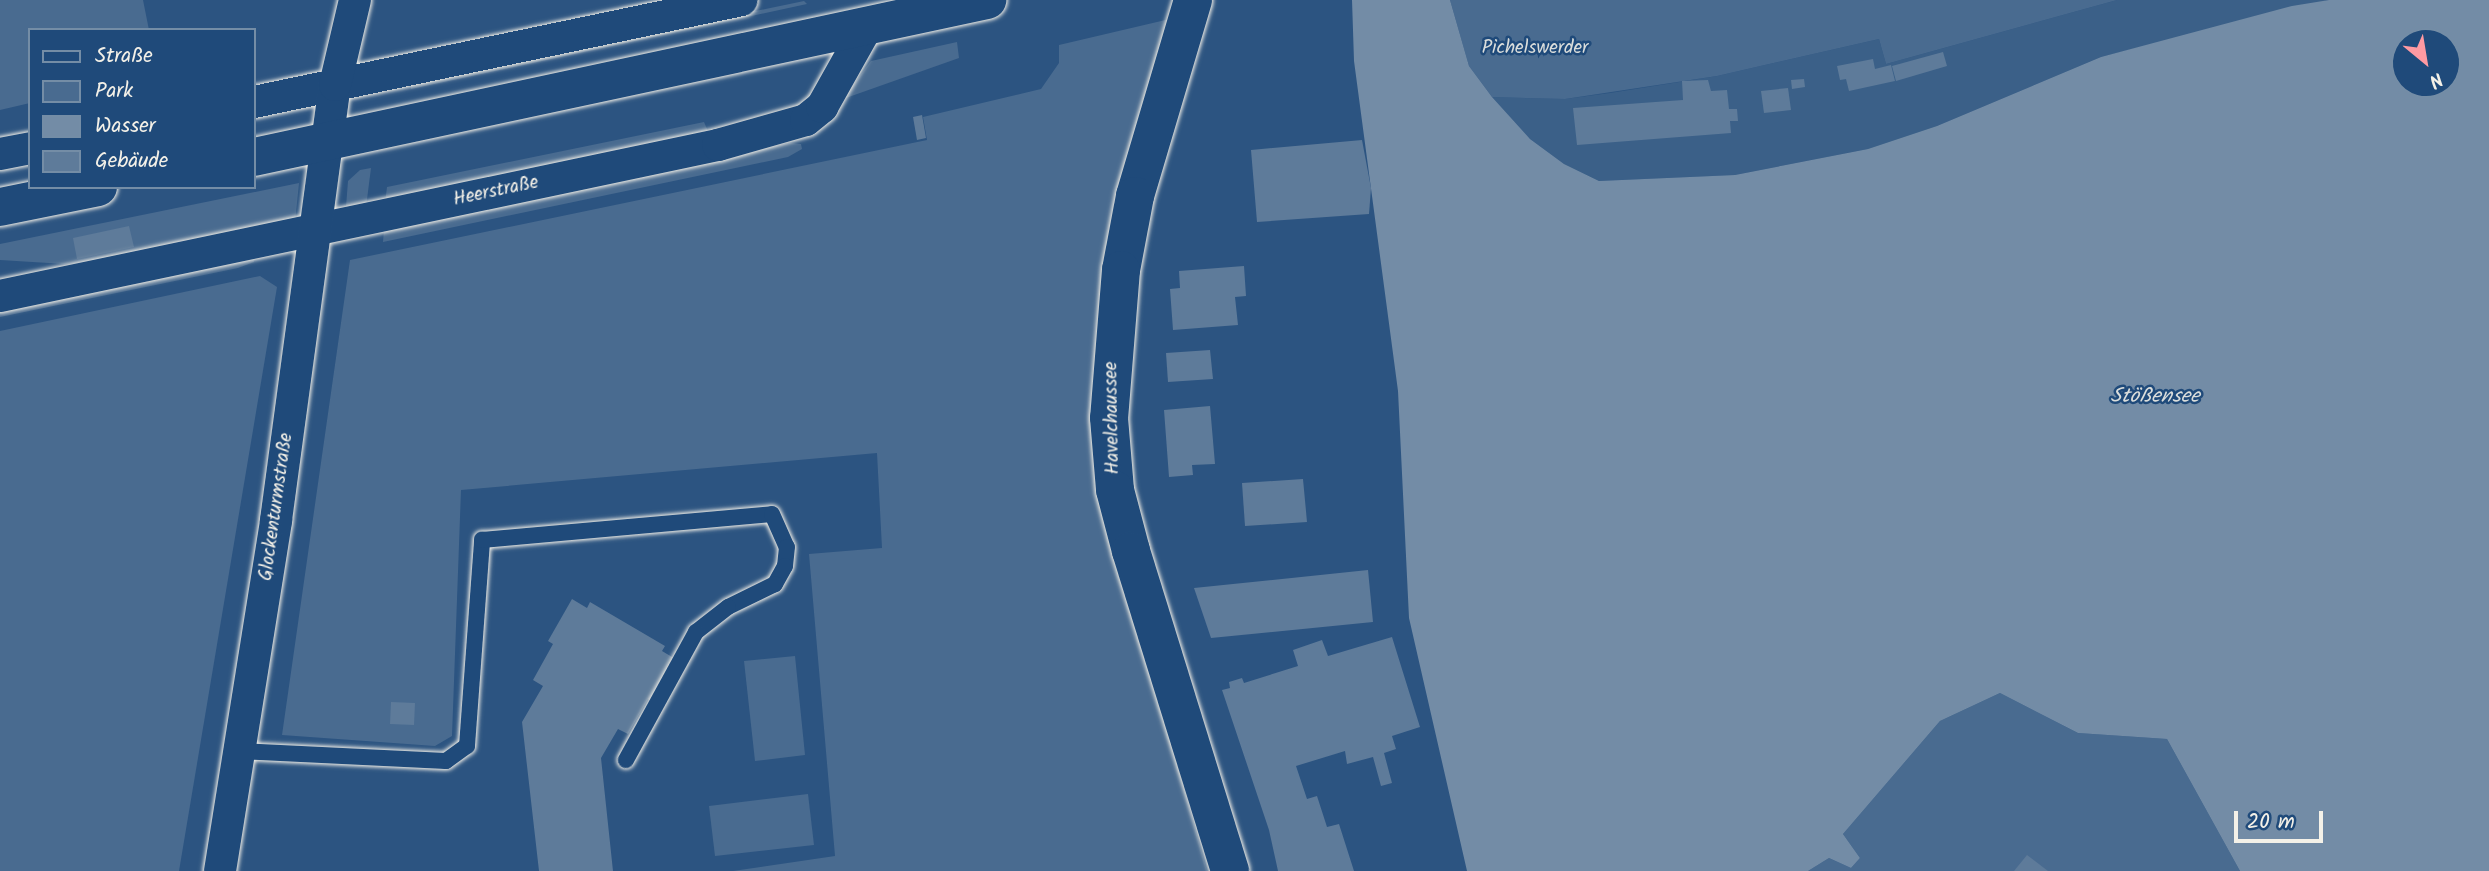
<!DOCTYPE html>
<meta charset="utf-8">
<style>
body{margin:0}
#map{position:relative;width:2489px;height:871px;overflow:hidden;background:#2c5481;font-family:Kalam,sans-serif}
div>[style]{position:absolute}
.built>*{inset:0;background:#3b6088}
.green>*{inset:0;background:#496b90}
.water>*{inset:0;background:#738ca6}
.building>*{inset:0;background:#5e7b9a}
.roads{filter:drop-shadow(0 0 2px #f4f1e8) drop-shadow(0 0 2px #f4f1e8)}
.lane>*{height:16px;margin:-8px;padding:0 8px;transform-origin:8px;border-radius:8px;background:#1f4a7a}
.street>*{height:32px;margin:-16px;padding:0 16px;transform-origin:16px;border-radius:16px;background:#1f4a7a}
.secondary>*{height:38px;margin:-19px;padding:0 19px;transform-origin:19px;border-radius:19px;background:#1f4a7a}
.primary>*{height:38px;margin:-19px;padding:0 19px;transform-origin:19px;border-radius:19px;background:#1f4a7a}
span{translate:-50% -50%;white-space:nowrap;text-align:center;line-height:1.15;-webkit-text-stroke:5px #1f4a7a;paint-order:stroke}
.park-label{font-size:19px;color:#dadddb}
.street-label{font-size:19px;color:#f4f1e8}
.water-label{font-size:21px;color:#dadddb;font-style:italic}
.legend{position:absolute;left:28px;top:28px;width:228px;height:161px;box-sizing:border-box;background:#1f4a7a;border:2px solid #748da6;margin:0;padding:9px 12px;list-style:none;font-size:21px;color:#f4f1e8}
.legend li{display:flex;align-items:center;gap:14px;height:35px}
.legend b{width:35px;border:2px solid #748da6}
.north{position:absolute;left:2391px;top:28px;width:70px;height:70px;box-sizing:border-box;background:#1f4a7a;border:2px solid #748da6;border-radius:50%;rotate:150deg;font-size:19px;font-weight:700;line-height:28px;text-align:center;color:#f4f1e8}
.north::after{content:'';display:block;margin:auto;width:24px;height:32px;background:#ff9aa2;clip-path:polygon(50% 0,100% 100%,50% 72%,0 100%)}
.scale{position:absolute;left:2234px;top:811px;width:89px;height:32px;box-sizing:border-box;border:4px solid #f4f1e8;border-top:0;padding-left:9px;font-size:21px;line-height:24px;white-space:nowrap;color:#f4f1e8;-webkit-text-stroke:5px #1f4a7a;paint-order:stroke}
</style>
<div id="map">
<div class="built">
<div style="clip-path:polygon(2117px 0,2329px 0,2101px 57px,1937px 126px,1868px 149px,1735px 175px,1599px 181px,1564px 164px,1530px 139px,1492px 97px,1565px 99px,1610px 93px,1717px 76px,1879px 39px,1886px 64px)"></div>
</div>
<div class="green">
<div style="clip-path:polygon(0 0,143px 0,149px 30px,30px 30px,30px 103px,0 110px)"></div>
<div style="clip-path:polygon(1450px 0,2117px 0,1886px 64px,1879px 39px,1717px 76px,1565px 99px,1492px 97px,1469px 66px)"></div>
<div style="clip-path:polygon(804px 1px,807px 4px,411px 89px,411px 82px)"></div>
<div style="clip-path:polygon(1174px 18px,1110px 251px,1096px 340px,1096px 389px,1126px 582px,1207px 871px,733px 871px,835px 856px,809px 554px,882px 548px,877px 453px,461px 490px,452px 736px,435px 746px,282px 735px,350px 260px,927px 140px,923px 117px,1041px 89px,1059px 63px,1059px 45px)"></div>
<div style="clip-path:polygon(957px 42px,959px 58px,843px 99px,871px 61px)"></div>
<div style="clip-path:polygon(704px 122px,710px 136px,385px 203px,387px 187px)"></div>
<div style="clip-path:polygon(790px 143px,801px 144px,802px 149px,788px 157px,383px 242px,384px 230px)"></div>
<div style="clip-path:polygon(371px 168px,366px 207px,346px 207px,348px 181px,360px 170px)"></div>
<div style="clip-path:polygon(299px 183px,295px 222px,108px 260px,65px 264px,0 260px,0 244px)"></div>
<div style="clip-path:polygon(253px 257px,254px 262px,238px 268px,0 317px,0 309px)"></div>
<div style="clip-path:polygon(260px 276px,277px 287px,179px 871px,0 871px,0 331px)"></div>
<div style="clip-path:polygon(795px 656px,805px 755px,755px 761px,744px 661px)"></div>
<div style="clip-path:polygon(2000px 693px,2078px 733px,2167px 739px,2240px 871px,1808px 871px,1829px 858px,1851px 868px,1860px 858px,1843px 834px,1940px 721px)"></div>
<div style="clip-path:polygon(808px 794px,814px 845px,715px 856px,709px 806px)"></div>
</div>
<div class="water">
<div style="clip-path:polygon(evenodd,1352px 0,1450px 0,1469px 66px,1492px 97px,1530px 139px,1564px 164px,1599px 181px,1735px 175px,1868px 149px,1937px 126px,2101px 57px,2292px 6px,2329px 0,2489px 0,2489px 871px,2240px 871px,2167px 739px,2078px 733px,2000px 693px,1940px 721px,1843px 834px,1860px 858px,1851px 868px,1829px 858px,1808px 871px,1467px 871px,1409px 618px,1398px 391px,1354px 61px,1352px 0,2405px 42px,2447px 42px,2447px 84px,2405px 84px,2405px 42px)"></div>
</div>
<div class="building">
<div style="clip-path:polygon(1943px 52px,1947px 66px,1896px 81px,1892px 66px)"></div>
<div style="clip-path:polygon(1873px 59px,1875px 69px,1891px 65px,1895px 81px,1849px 91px,1846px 79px,1840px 80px,1837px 66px)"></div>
<div style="clip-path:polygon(1804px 79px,1805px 87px,1792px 89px,1791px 80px)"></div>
<div style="clip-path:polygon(1708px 80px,1711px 91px,1727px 90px,1729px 109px,1737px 109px,1738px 121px,1730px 121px,1731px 133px,1577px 145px,1573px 108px,1683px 100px,1682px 81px)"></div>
<div style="clip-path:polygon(1788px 88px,1791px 110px,1764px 113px,1761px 91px)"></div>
<div style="clip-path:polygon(922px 115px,926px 138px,917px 140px,913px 117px)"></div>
<div style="clip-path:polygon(1362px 140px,1371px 188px,1369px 214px,1257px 222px,1251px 150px)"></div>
<div style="clip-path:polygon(129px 226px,134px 247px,77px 259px,73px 238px)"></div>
<div style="clip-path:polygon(1244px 266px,1246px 296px,1235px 297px,1238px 325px,1173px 330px,1170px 289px,1180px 288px,1179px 271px)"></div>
<div style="clip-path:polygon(1210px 350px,1213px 379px,1168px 382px,1166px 353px)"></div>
<div style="clip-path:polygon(1210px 406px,1215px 464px,1192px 465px,1193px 475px,1169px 477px,1164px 410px)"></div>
<div style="clip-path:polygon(1303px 479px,1307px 522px,1245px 526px,1242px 483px)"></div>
<div style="clip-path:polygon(1368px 570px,1373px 622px,1211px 638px,1194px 588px)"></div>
<div style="clip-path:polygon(572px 599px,587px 608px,590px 602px,665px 646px,662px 651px,677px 660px,653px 702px,648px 699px,628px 734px,618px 729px,601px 758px,613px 871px,539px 871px,522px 722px,543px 686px,533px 680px,553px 644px,548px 641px)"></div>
<div style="clip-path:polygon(1392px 637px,1420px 727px,1392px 736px,1396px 749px,1384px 753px,1392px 783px,1381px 786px,1373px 757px,1347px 764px,1345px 751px,1296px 766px,1307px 799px,1317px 796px,1327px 827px,1339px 824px,1354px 871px,1278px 871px,1269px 830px,1222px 690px,1230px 688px,1229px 682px,1242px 678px,1244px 683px,1298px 666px,1293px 650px,1322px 640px,1328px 656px)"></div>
<div style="clip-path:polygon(391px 702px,415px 703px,414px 725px,390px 724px)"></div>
<div style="clip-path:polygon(2027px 855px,2048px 871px,2014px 871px)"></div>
</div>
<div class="roads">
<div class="lane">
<div style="left:239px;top:751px;width:207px;rotate:2.8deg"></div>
<div style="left:446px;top:761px;width:26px;rotate:-36deg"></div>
<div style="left:467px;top:746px;width:207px;rotate:-85.8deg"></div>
<div style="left:482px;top:540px;width:291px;rotate:-5.1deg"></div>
<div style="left:772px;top:514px;width:36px;rotate:66deg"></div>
<div style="left:787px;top:547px;width:19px;rotate:96deg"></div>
<div style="left:785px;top:566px;width:21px;rotate:119deg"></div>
<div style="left:775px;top:584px;width:52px;rotate:153.9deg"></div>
<div style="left:728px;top:607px;width:41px;rotate:142deg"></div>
<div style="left:696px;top:632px;width:146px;rotate:118.7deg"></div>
</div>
<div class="street">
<div style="left:254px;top:102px;width:498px;rotate:-11.8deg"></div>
<div style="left:0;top:154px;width:31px;rotate:-11deg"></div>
<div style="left:0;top:296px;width:734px;rotate:-11.88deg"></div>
<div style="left:718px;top:145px;width:91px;rotate:-15.9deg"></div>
<div style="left:806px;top:120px;width:21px;rotate:-39deg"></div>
<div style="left:822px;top:107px;width:94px;rotate:-60.7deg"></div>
<div style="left:220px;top:871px;width:355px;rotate:-80.9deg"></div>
<div style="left:276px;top:520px;width:439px;rotate:-82.3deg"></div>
<div style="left:335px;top:85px;width:87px;rotate:-76.8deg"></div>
</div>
<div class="secondary">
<div style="left:1193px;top:0;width:204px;rotate:106.5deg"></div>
<div style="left:1135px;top:196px;width:75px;rotate:100.7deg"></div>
<div style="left:1121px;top:270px;width:148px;rotate:94.6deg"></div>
<div style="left:1109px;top:418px;width:72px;rotate:85.2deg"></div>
<div style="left:1115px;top:490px;width:63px;rotate:75.3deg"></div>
<div style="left:1131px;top:551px;width:335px;rotate:72.8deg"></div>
</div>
<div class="primary">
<div style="left:254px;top:157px;width:750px;rotate:-12.09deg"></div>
<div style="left:0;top:207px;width:100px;rotate:-11.5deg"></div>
</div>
</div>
<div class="park-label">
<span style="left:1535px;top:49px">Pichelswerder</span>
</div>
<div class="street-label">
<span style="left:496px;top:192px;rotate:-12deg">Heerstraße</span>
<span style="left:1113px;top:418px;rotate:-91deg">Havelchaussee</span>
<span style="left:277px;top:507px;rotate:-82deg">Glockenturmstraße</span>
</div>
<div class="water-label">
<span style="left:2155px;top:397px">Stößensee</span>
</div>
<ul class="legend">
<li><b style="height:9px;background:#1f4a7a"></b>Straße</li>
<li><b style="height:19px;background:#496b90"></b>Park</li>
<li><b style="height:19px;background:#738ca6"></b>Wasser</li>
<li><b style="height:19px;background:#5e7b9a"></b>Gebäude</li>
</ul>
<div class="north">N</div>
<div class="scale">20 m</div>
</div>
